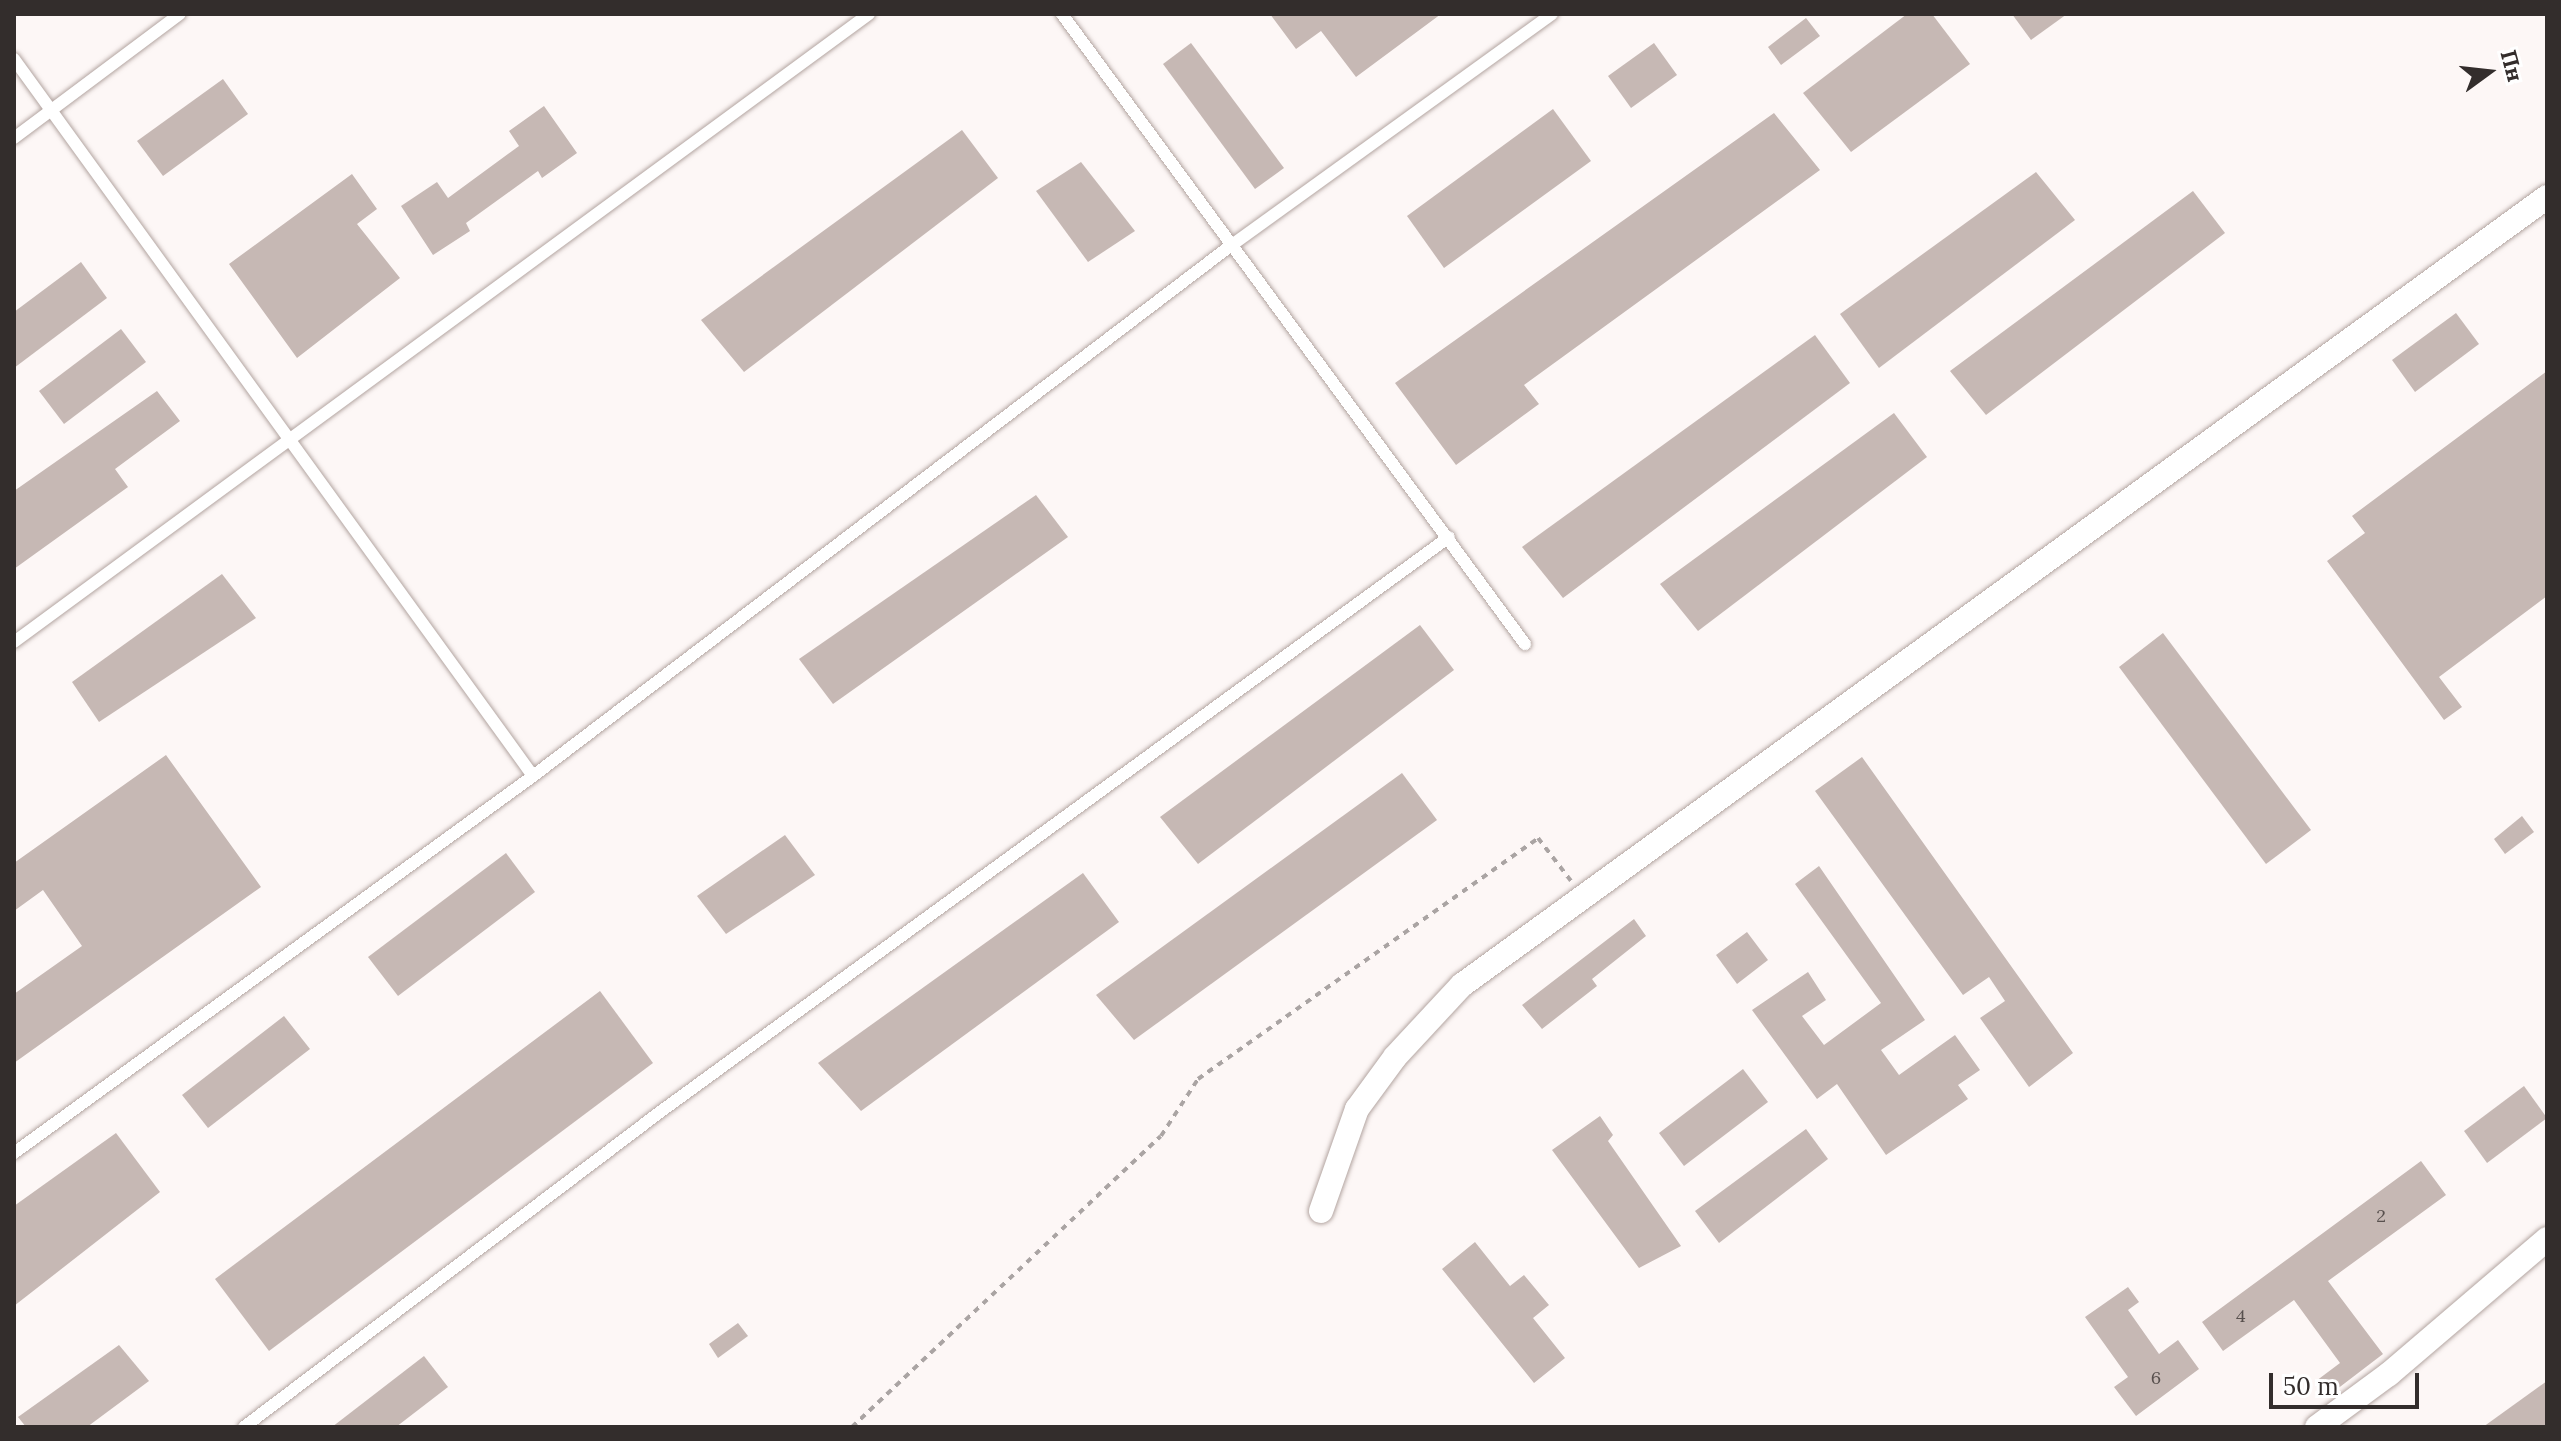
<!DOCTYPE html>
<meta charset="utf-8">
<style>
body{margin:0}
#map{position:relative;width:2561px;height:1441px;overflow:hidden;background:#fdf7f6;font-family:Lora,serif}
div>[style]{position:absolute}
.building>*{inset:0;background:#c6b8b4}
.path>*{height:4px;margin-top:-2px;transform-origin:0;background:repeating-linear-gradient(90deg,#aaa4a3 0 6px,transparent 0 12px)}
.roads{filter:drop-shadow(0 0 2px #b3a5a1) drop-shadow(0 0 2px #b3a5a1)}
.lane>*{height:12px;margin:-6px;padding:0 6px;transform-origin:6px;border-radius:6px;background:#fff}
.street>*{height:24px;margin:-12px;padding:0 12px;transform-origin:12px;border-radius:12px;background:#fff}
span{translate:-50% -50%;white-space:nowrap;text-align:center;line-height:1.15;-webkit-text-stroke:8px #fff;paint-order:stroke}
.number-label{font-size:18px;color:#58504e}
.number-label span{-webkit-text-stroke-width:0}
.frame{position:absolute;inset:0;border:16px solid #332d2c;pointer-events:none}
.north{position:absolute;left:2449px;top:32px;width:80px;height:80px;-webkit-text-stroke:6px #fff;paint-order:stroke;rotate:75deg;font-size:22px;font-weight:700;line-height:32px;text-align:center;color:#332d2c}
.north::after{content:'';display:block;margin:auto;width:28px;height:36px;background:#332d2c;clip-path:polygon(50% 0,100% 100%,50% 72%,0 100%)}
.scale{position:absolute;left:2269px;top:1373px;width:150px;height:36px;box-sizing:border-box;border:4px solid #332d2c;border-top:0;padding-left:10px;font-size:24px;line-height:28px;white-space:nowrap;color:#332d2c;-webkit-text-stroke:6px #fff;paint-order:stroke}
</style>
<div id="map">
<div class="building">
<div style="clip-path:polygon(1270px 14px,1441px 14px,1356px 77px,1321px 31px,1296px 49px)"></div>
<div style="clip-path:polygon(1907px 14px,1932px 14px,1970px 64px,1851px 152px,1803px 93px)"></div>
<div style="clip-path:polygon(2012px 14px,2067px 14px,2031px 40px)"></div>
<div style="clip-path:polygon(1806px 18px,1820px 36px,1781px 65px,1768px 47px)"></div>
<div style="clip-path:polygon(1191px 43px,1284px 168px,1255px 189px,1163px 64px)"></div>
<div style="clip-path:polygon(1654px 43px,1677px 75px,1631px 108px,1608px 76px)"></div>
<div style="clip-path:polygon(223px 79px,248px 114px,163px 176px,137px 141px)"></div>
<div style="clip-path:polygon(544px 106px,577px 153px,542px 178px,538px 171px,466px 223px,470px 231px,433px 255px,401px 206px,437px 182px,448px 198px,519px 146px,509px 131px)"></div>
<div style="clip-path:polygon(1553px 109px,1591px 161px,1444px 268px,1407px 216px)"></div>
<div style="clip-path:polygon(1774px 113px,1820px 170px,1524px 385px,1539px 404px,1456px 465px,1395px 383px)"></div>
<div style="clip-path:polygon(962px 130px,998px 178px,744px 372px,701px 320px)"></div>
<div style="clip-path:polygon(1081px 162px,1135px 231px,1088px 262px,1036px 191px)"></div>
<div style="clip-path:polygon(2036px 172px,2075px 220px,1879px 368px,1840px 314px)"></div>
<div style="clip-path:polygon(352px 174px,377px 209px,357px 224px,400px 278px,297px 358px,229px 264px)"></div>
<div style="clip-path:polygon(2193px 191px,2225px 233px,1986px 415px,1950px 371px)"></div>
<div style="clip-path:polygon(81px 262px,107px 298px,14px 368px,14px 312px)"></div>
<div style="clip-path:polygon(2456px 313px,2479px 344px,2415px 392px,2392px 360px)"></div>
<div style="clip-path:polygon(121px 329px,146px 362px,64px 424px,39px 391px)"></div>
<div style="clip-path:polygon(1815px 335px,1850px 383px,1563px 598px,1522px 547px)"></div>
<div style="clip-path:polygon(2547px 371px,2547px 596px,2439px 677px,2462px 707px,2444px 720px,2327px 561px,2365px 533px,2352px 516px)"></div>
<div style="clip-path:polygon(157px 391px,180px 421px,115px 469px,128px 487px,14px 569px,14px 491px)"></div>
<div style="clip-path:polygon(1894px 413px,1927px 457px,1698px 631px,1660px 584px)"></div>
<div style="clip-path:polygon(1036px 495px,1068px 537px,833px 704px,799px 659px)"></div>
<div style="clip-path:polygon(222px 574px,256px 618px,99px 722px,72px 682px)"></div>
<div style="clip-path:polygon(1420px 625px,1454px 670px,1198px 864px,1160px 817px)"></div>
<div style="clip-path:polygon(2163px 633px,2311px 830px,2266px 864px,2119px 667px)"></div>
<div style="clip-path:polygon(166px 755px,261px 887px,14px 1063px,14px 994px,82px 946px,43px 890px,14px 911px,14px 863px)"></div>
<div style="clip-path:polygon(1862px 757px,2073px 1053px,2029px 1087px,1980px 1018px,2005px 1001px,1989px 977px,1963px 995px,1815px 791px)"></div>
<div style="clip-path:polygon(1402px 773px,1437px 820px,1134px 1040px,1096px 995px)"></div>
<div style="clip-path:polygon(2522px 816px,2534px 832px,2505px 854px,2494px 839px)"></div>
<div style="clip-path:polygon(785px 835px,815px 875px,726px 934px,697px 896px)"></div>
<div style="clip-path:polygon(506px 853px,535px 892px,398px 996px,368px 957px)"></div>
<div style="clip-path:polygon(1819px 866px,1925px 1020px,1881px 1050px,1899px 1075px,1955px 1035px,1980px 1070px,1958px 1085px,1968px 1099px,1886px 1155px,1837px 1084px,1817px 1099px,1752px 1010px,1808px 972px,1826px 1000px,1802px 1016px,1824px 1045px,1881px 1003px,1795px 884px)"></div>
<div style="clip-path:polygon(1083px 873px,1119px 922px,861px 1111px,818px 1063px)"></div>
<div style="clip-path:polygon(1634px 919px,1646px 936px,1592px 979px,1597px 986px,1542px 1029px,1522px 1005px)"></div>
<div style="clip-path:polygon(1747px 932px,1768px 960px,1737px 984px,1716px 955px)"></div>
<div style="clip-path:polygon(600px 991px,653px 1063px,269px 1351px,215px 1279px)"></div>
<div style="clip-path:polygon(284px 1016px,310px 1049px,208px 1128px,182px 1095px)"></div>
<div style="clip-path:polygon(1743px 1069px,1768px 1102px,1684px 1166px,1659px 1133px)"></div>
<div style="clip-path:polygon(2524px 1086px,2547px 1118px,2487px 1163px,2464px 1131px)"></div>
<div style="clip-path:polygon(1600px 1116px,1613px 1135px,1608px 1141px,1681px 1246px,1639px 1268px,1552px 1150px)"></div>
<div style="clip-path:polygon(1806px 1129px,1828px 1159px,1719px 1243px,1695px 1211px)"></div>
<div style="clip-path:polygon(116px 1133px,160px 1192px,14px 1306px,14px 1206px)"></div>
<div style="clip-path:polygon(2421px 1161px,2446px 1195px,2328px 1281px,2383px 1354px,2328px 1396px,2316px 1381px,2340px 1363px,2294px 1300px,2223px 1351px,2202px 1322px)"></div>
<div style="clip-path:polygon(1475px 1242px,1510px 1286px,1524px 1275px,1549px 1305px,1533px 1318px,1565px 1358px,1534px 1383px,1442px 1269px)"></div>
<div style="clip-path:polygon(2128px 1287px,2139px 1302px,2128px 1310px,2159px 1354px,2178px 1340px,2199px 1369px,2136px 1416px,2114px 1387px,2128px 1377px,2085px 1317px)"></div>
<div style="clip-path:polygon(738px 1323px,748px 1336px,718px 1358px,709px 1344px)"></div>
<div style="clip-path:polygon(119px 1345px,149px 1381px,87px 1427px,26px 1427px,18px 1417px)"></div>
<div style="clip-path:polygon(424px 1356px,448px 1387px,396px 1427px,332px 1427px)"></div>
<div style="clip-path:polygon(2547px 1381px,2547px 1427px,2483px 1427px)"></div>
</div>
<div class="path">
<div style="left:852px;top:1427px;width:424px;rotate:-43.3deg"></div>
<div style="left:1161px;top:1136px;width:68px;rotate:-57deg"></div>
<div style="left:1198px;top:1079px;width:417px;rotate:-35.3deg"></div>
<div style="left:1538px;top:838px;width:54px;rotate:52.5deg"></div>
</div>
<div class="roads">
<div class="lane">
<div style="left:1062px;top:14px;width:782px;rotate:53.69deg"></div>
<div style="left:14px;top:59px;width:885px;rotate:54.1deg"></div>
<div style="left:14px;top:138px;width:207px;rotate:-36.8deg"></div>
<div style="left:14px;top:642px;width:1061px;rotate:-36.3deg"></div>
<div style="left:14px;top:1153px;width:641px;rotate:-35.99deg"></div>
<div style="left:533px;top:776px;width:874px;rotate:-37.24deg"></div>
<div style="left:1229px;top:247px;width:398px;rotate:-35.8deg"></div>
<div style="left:244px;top:1427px;width:522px;rotate:-37.13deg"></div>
<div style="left:660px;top:1112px;width:976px;rotate:-36.08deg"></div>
</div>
<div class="street">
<div style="left:1321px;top:1211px;width:108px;rotate:-70.6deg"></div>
<div style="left:1357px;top:1109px;width:64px;rotate:-53.8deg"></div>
<div style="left:1395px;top:1057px;width:98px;rotate:-47.1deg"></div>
<div style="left:1462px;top:985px;width:1341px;rotate:-35.99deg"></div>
<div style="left:2317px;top:1427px;width:89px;rotate:-36.4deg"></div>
<div style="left:2389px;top:1374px;width:208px;rotate:-40.5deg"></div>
</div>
</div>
<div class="number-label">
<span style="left:2381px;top:1216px">2</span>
<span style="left:2241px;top:1316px">4</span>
<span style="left:2156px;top:1378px">6</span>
</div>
<div class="frame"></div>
<div class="north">Пн</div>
<div class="scale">50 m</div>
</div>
